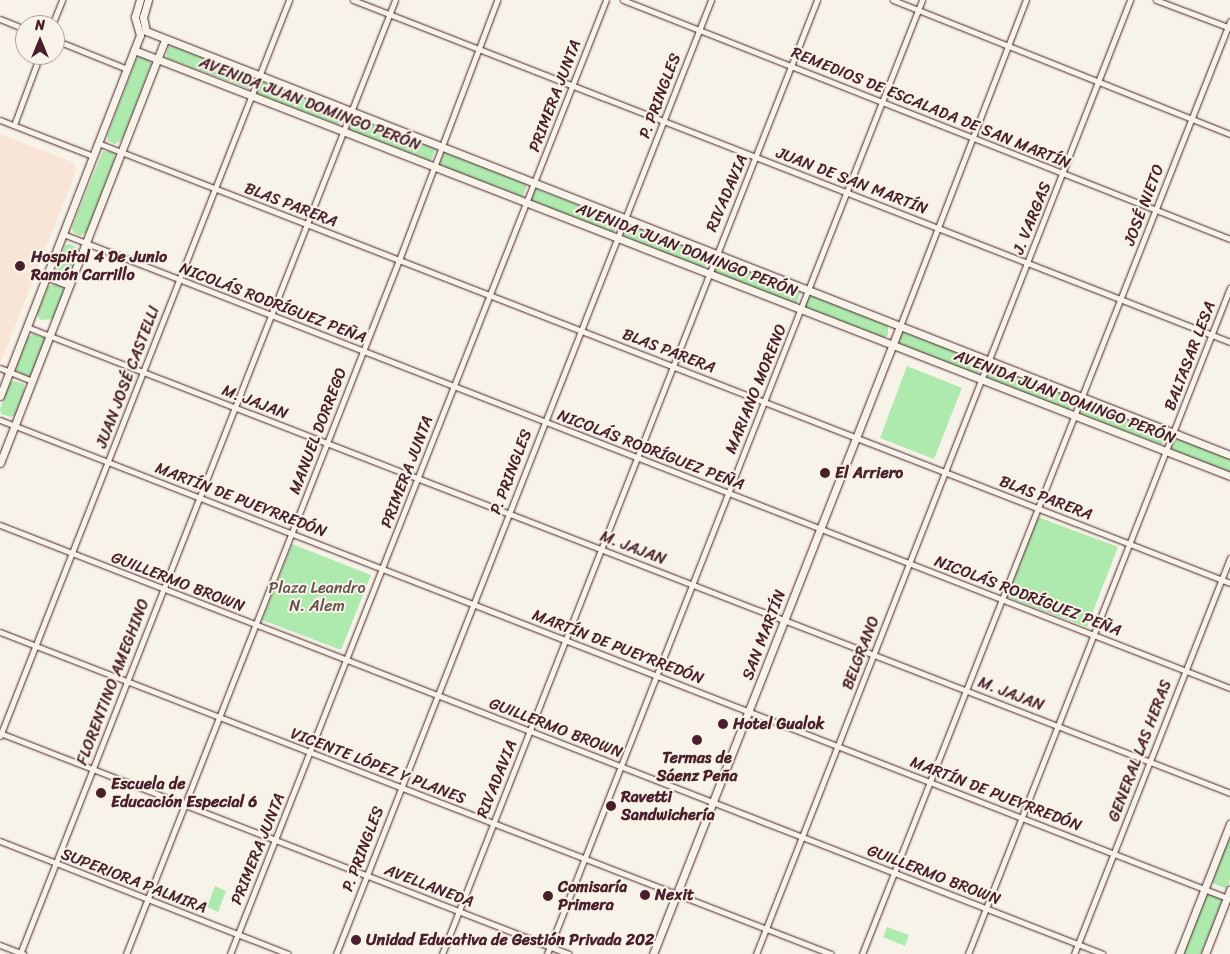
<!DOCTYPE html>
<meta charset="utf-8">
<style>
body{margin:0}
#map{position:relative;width:1230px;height:954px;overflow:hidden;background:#f7f3e8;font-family:Sriracha,sans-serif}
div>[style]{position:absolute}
.built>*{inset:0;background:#f8e5d7}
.green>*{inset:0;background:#aee9ae}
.roads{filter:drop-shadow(0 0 1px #4a1f2b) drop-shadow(0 0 1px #4a1f2b)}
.minor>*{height:5px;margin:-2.5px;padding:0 2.5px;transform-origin:2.5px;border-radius:2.5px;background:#f7f3e8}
.secondary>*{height:7px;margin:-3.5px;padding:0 3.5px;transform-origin:3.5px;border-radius:3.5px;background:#f7f3e8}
.dots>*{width:14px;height:14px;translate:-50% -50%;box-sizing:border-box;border:2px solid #f7f3e8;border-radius:50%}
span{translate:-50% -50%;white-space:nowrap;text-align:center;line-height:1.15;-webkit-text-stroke:4px #f7f3e8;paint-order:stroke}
.street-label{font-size:16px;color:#4a1f2b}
.poi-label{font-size:16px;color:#4a1f2b;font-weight:700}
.left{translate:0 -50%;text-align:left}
.park-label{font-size:16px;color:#63524c}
.north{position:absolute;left:15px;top:15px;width:50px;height:50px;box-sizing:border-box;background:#f7f3e8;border:1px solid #b29e9c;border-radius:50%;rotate:0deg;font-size:14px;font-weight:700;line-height:20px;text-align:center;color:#4a1f2b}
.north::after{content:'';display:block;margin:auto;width:18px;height:22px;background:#4a1f2b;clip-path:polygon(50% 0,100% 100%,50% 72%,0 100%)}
</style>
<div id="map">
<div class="built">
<div style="clip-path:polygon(0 134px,72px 162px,77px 169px,0 364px)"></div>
</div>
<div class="green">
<div style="clip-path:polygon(172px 46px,253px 77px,249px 89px,166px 58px,168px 47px)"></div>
<div style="clip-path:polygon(140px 56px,149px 59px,151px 65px,122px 140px,115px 144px,108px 141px,107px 136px,136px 60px)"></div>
<div style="clip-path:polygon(262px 81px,344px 113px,339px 125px,257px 94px)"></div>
<div style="clip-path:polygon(352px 117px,436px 148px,431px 161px,347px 129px)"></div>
<div style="clip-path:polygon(103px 151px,113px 152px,115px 158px,87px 232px,80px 236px,73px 232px,72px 227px)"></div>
<div style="clip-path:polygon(444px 152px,527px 184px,523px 197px,439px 165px)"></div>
<div style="clip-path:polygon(534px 188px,619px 221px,613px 234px,529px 201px)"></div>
<div style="clip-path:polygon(626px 222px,709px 256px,704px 269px,620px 236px)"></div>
<div style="clip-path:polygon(70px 244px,78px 248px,80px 253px,70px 277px,58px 277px,55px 273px,65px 245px)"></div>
<div style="clip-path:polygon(716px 258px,801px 291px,796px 305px,711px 272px)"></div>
<div style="clip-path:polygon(55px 284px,63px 286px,64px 293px,54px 319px,40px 320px,37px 314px,48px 286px)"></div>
<div style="clip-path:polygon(809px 294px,888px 325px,888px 335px,883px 338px,804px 307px)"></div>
<div style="clip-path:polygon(900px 331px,984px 361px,978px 375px,899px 344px)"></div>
<div style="clip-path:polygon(33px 334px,46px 338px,30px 378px,15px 370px,27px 338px)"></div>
<div style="clip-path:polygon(990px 363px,1075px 396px,1069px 410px,985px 378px)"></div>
<div style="clip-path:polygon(907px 366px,962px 388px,934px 459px,880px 438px)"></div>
<div style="clip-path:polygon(14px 381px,24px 384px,25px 390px,16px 415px,11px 417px,1px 414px,0 409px,9px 383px)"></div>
<div style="clip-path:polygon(1083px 399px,1167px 431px,1162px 445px,1078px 413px)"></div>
<div style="clip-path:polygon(1174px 435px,1230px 457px,1230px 473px,1169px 450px)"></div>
<div style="clip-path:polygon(1038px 517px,1118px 547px,1087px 627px,1007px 597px)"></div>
<div style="clip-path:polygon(292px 544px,371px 575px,341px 650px,262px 620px)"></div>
<div style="clip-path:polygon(1230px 834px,1230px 880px,1227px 889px,1212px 883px)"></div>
<div style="clip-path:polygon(215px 886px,226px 891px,218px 912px,207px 907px)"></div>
<div style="clip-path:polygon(1207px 893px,1223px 899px,1201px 954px,1183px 954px)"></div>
<div style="clip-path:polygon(887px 927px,909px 935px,905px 946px,883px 937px)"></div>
</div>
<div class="roads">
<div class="minor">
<div style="left:353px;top:0;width:941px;rotate:21.3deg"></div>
<div style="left:623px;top:0;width:652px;rotate:21.49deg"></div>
<div style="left:893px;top:0;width:363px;rotate:21.7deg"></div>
<div style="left:1156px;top:0;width:79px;rotate:20.7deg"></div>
<div style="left:0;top:19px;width:27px;rotate:22deg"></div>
<div style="left:52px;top:25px;width:27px;rotate:-68deg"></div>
<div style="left:55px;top:40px;width:78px;rotate:21.9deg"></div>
<div style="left:0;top:120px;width:100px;rotate:21.2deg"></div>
<div style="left:14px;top:125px;width:75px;rotate:-69.6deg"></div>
<div style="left:98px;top:143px;width:1215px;rotate:21.24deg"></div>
<div style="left:63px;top:234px;width:1252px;rotate:21.26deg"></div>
<div style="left:900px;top:326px;width:350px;rotate:-68.9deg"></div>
<div style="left:27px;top:327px;width:1290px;rotate:21.17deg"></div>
<div style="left:0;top:368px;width:35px;rotate:22deg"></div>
<div style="left:0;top:420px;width:1320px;rotate:21.28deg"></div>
<div style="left:0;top:525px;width:1183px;rotate:21.25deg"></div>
<div style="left:0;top:632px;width:891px;rotate:21.18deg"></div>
<div style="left:0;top:733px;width:610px;rotate:21.23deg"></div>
<div style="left:0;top:736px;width:791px;rotate:-68.56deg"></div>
<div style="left:0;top:841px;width:309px;rotate:21.4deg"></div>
<div style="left:0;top:945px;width:25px;rotate:21deg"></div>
<div style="left:20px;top:954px;width:1025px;rotate:-68.54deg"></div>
<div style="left:126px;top:954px;width:746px;rotate:-68.53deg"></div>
<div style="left:399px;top:260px;width:278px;rotate:-69.3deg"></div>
<div style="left:230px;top:954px;width:1025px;rotate:-68.49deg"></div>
<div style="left:336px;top:954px;width:1025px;rotate:-68.54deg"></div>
<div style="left:442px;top:954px;width:1025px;rotate:-68.54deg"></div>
<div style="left:547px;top:954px;width:1025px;rotate:-68.54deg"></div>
<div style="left:756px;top:954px;width:1025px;rotate:-68.59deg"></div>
<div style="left:862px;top:954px;width:1003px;rotate:-68.47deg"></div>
<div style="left:968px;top:954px;width:716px;rotate:-68.53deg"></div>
<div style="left:1074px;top:954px;width:426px;rotate:-68.5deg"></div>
</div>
<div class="secondary">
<div style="left:148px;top:0;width:18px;rotate:106deg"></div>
<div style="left:143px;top:17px;width:14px;rotate:78deg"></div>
<div style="left:146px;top:31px;width:1164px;rotate:21.36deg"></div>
<div style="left:134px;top:50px;width:1176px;rotate:21.24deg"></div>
<div style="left:46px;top:276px;width:25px;rotate:21deg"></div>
<div style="left:0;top:396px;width:387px;rotate:-68.8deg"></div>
<div style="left:140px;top:35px;width:19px;rotate:-106deg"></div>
<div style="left:135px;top:17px;width:18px;rotate:-74deg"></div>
<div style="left:0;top:463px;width:455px;rotate:-68.7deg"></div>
<div style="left:653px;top:954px;width:675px;rotate:-68.53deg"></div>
<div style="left:1179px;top:954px;width:140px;rotate:-68.6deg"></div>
<div style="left:1205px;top:954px;width:69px;rotate:-68.7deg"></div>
</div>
</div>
<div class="dots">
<div style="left:20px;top:266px;background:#4a1f2b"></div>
<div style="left:825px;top:473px;background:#4a1f2b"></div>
<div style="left:723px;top:724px;background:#4a1f2b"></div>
<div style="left:697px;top:740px;background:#4a1f2b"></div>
<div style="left:101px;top:793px;background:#4a1f2b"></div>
<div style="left:611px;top:806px;background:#4a1f2b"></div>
<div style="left:645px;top:895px;background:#4a1f2b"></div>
<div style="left:548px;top:896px;background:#4a1f2b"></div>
<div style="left:356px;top:940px;background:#4a1f2b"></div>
</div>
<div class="street-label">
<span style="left:555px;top:96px;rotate:-69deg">PRIMERA JUNTA</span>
<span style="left:660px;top:96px;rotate:-69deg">P. PRINGLES</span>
<span style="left:310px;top:104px;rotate:21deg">AVENIDA JUAN DOMINGO PERÓN</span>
<span style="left:931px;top:108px;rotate:22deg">REMEDIOS DE ESCALADA DE SAN MARTÍN</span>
<span style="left:852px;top:181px;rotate:21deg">JUAN DE SAN MARTÍN</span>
<span style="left:727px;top:193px;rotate:-67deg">RIVADAVIA</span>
<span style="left:291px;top:205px;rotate:21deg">BLAS PARERA</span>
<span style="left:1144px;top:205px;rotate:-69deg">JOSÉ NIETO</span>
<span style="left:1032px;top:218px;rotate:-68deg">J. VARGAS</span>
<span style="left:687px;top:250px;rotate:21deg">AVENIDA JUAN DOMINGO PERÓN</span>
<span style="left:273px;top:303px;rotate:21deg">NICOLÁS RODRÍGUEZ PEÑA</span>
<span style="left:669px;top:351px;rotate:21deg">BLAS PARERA</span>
<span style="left:1190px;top:356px;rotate:-69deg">BALTASAR LESA</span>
<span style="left:128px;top:377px;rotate:-69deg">JUAN JOSÉ CASTELLI</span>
<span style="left:756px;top:389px;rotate:-68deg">MARIANO MORENO</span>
<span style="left:1065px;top:397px;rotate:21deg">AVENIDA JUAN DOMINGO PERÓN</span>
<span style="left:255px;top:402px;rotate:21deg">M. JAJAN</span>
<span style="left:318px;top:431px;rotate:-69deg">MANUEL DORREGO</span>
<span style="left:651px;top:450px;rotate:21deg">NICOLÁS RODRÍGUEZ PEÑA</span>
<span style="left:407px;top:472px;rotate:-69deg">PRIMERA JUNTA</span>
<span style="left:511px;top:472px;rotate:-69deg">P. PRINGLES</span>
<span style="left:1046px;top:498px;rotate:21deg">BLAS PARERA</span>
<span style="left:241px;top:500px;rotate:21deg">MARTÍN DE PUEYRREDÓN</span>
<span style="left:633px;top:548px;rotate:21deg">M. JAJAN</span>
<span style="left:178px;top:582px;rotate:21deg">GUILLERMO BROWN</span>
<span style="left:1028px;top:596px;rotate:21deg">NICOLÁS RODRÍGUEZ PEÑA</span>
<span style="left:764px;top:635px;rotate:-69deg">SAN MARTÍN</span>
<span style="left:618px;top:647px;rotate:21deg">MARTÍN DE PUEYRREDÓN</span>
<span style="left:861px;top:653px;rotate:-69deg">BELGRANO</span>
<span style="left:113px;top:682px;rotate:-69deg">FLORENTINO AMEGHINO</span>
<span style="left:1011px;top:694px;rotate:21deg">M. JAJAN</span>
<span style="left:556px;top:728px;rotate:21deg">GUILLERMO BROWN</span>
<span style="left:1140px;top:751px;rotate:-69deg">GENERAL LAS HERAS</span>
<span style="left:378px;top:766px;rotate:21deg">VICENTE LÓPEZ Y PLANES</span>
<span style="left:497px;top:779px;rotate:-68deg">RIVADAVIA</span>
<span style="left:996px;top:794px;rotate:21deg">MARTÍN DE PUEYRREDÓN</span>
<span style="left:258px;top:849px;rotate:-68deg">PRIMERA JUNTA</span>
<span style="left:363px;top:849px;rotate:-69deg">P. PRINGLES</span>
<span style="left:934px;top:875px;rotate:21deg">GUILLERMO BROWN</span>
<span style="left:134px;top:881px;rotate:21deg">SUPERIORA PALMIRA</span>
<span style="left:429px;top:886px;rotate:21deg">AVELLANEDA</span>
</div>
<div class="poi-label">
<span class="left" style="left:31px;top:266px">Hospital 4 De Junio<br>Ramón Carrillo</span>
<span class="left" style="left:835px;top:473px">El Arriero</span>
<span class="left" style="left:733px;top:724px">Hotel Gualok</span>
<span style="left:697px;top:767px">Termas de<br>Sáenz Peña</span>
<span class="left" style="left:111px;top:793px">Escuela de<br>Educación Especial 6</span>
<span class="left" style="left:621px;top:806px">Ravetti<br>Sandwichería</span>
<span class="left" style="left:558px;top:896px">Comisaría<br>Primera</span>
<span class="left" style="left:655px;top:895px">Nexit</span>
<span class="left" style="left:366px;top:940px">Unidad Educativa de Gestión Privada 202</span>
</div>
<div class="park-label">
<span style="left:317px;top:597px">Plaza Leandro<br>N. Alem</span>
</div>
<div class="north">N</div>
</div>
